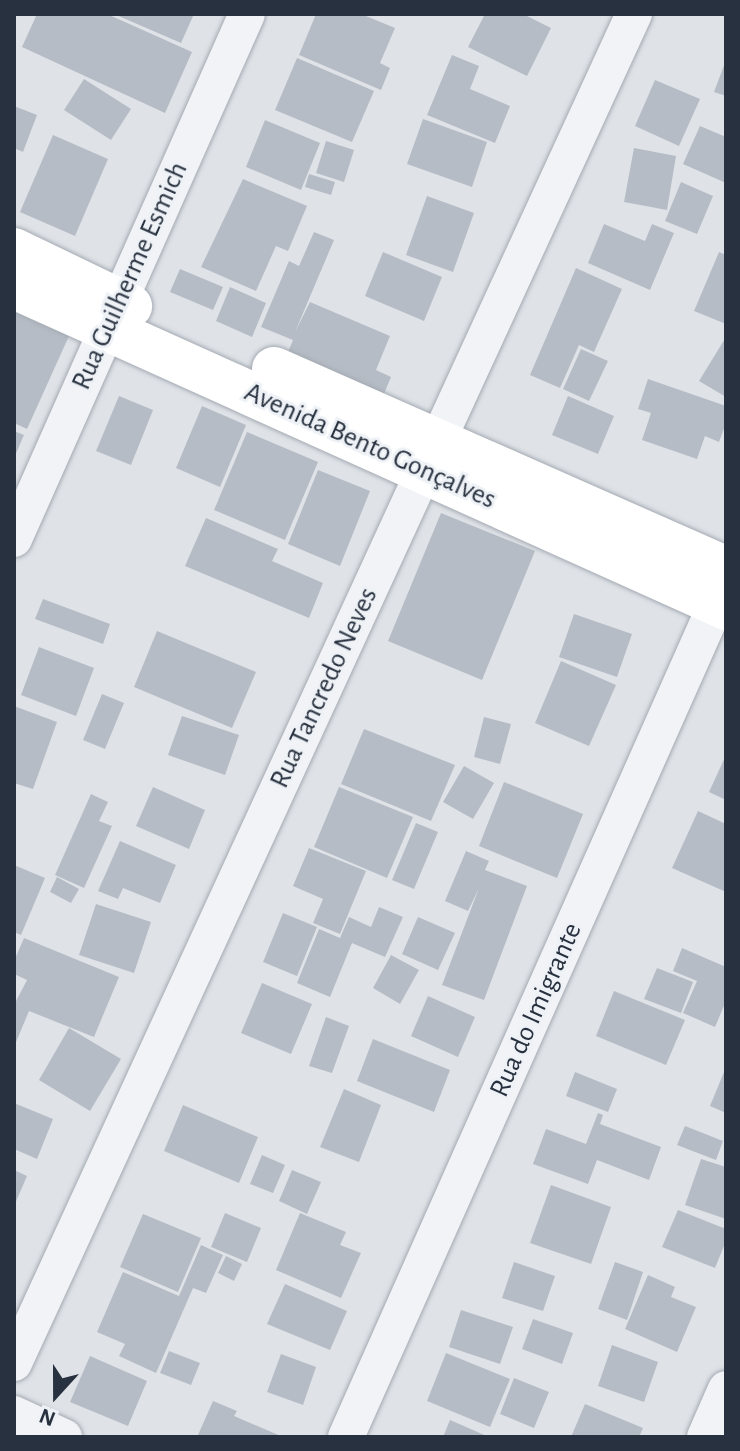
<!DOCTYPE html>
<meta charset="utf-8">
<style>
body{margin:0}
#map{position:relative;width:740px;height:1451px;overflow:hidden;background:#dfe3e8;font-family:"Alegreya Sans",sans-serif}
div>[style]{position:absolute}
.building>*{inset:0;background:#b6bcc5}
.roads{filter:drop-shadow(0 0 2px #a4aab2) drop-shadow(0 0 2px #a4aab2)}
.street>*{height:36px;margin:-18px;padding:0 18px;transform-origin:18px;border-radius:18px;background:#f2f3f6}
.secondary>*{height:44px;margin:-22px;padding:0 22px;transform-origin:22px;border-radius:22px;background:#fff}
span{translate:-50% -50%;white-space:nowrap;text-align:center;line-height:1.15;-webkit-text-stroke:6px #eef2f6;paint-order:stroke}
.street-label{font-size:28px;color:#28313f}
.frame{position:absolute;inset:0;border:16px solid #28313f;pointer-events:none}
.north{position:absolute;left:16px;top:1355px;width:80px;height:80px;-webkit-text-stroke:6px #eef2f6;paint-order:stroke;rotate:201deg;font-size:22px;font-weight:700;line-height:32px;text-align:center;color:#28313f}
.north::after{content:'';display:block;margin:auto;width:28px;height:36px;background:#28313f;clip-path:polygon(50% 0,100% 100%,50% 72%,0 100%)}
</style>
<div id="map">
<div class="building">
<div style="clip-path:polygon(37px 14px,107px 14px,192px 52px,165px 113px,22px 47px)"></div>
<div style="clip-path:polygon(114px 14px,194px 14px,181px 43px)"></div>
<div style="clip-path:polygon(316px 14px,361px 14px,395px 28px,380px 63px,390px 68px,381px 90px,299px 55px)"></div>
<div style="clip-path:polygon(485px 14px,523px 14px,551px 28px,527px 76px,468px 47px)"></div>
<div style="clip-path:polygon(452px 55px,479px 66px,470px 89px,510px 106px,495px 143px,427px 115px)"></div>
<div style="clip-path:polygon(297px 58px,374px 91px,352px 142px,275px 110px)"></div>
<div style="clip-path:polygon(726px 60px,726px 96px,714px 92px)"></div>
<div style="clip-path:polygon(84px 79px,131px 109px,111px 140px,64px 110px)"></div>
<div style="clip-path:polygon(655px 80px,700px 99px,679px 146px,635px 126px)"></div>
<div style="clip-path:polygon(14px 106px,37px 115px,23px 152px,14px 148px)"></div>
<div style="clip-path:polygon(423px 119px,487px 142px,472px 187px,407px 164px)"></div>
<div style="clip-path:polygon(265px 120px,320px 143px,301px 190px,246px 167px)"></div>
<div style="clip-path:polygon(700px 126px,726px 137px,726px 183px,683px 164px)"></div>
<div style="clip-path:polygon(53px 135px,108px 159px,75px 236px,20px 212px)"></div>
<div style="clip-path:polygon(326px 141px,354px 150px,344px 182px,316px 173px)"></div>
<div style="clip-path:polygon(634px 148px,676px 156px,667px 210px,624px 202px)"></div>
<div style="clip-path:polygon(309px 174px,335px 182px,331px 195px,305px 187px)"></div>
<div style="clip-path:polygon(243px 179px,307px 206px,288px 251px,276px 246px,256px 291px,201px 267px)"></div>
<div style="clip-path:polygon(681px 182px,713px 196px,697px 234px,665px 221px)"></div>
<div style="clip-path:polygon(427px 196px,474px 213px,453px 272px,406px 255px)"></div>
<div style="clip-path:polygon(604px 224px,645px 241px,652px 224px,674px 233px,650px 290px,588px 263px)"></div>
<div style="clip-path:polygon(314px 232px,334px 240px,295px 332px,310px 302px,390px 336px,376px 370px,391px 377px,378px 408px,282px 367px,293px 340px,261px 327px,289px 261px,299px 266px)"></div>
<div style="clip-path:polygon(383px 252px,442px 277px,424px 321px,365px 296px)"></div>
<div style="clip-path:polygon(719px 252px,726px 255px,726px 324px,694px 311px)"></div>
<div style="clip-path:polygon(576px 268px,622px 289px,594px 352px,579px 345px,560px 388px,530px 375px)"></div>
<div style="clip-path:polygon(180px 269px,223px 287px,213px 310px,170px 292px)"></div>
<div style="clip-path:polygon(230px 287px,266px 303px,252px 337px,216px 321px)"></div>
<div style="clip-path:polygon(14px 312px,69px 336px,27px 429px,14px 423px)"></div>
<div style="clip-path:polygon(726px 337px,726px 397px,699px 381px)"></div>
<div style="clip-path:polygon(581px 349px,608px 361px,589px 401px,563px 389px)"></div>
<div style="clip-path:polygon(648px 379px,726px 406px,726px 423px,719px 442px,705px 436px,697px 459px,642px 440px,651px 413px,638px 409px)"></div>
<div style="clip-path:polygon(119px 396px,153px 410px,131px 465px,96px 451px)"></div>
<div style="clip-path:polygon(568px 396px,614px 416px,598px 454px,552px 435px)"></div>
<div style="clip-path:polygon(202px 406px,246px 425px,220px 487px,176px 468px)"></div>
<div style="clip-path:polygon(14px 431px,24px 435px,14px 458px)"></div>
<div style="clip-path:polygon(247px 432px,318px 462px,285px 540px,214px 510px)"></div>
<div style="clip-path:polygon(318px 470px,370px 491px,340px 566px,288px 544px)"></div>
<div style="clip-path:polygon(441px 513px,535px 551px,482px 680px,388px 641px)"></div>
<div style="clip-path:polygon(206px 518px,278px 549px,272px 561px,323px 583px,309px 618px,185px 566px)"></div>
<div style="clip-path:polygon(43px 599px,110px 624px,103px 644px,35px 619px)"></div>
<div style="clip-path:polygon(574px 614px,632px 634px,617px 677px,559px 657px)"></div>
<div style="clip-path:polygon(157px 631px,256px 672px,232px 728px,134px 687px)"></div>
<div style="clip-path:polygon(39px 647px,94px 668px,76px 716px,21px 695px)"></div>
<div style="clip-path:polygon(561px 661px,616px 685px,589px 746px,535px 723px)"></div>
<div style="clip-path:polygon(102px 694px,124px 703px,105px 749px,83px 740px)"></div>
<div style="clip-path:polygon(14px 706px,57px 722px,33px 789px,14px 783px)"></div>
<div style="clip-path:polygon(182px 716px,239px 735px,225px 775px,168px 755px)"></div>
<div style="clip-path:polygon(484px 717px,511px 724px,500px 764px,474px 757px)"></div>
<div style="clip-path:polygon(364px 729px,455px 765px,431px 821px,341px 784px)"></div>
<div style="clip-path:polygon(726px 755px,726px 800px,709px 792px)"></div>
<div style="clip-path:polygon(464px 766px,494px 783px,473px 819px,443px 802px)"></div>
<div style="clip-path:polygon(504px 782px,583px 814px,557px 878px,479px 846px)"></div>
<div style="clip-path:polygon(153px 787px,205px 810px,189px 849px,136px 826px)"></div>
<div style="clip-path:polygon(339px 787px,413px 817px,387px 878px,314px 847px)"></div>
<div style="clip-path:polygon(91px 794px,108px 802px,99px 821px,112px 826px,84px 888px,55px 875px)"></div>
<div style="clip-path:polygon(698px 811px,726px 824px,726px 892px,672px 868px)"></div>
<div style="clip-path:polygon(416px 823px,438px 832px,414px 889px,392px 880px)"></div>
<div style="clip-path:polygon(120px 841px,176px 865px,160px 903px,123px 888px,118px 899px,98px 891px)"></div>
<div style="clip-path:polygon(309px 848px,366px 871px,340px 934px,313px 923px,323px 899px,293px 886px)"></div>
<div style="clip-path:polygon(466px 851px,489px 861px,485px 870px,527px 886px,484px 1000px,442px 985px,479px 888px,468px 911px,445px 901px)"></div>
<div style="clip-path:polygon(14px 865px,45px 878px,21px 935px,14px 932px)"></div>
<div style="clip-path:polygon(57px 877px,79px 889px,71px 903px,50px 892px)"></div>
<div style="clip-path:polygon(96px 904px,151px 922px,134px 973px,79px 955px)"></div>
<div style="clip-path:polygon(379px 907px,403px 917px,385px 957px,352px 943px,330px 997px,297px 983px,319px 929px,340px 938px,349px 917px,371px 927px)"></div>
<div style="clip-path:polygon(283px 913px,317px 927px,297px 976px,263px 962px)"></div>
<div style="clip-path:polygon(418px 917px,455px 933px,438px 970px,402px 954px)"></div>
<div style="clip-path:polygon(24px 938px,119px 977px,94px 1037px,29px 1011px,14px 1047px,14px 1005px,27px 980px,14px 974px,14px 961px)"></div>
<div style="clip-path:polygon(682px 948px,726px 967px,726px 1001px,715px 1027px,683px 1013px,697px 981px,673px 971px)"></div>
<div style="clip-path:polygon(391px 955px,419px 970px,400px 1004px,373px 988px)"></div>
<div style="clip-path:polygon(657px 968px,693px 982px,681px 1013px,644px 999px)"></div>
<div style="clip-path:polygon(262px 983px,312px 1004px,291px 1054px,241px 1033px)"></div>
<div style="clip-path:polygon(614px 991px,685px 1020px,666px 1065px,596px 1036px)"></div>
<div style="clip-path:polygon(428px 996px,475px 1017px,458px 1057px,411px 1036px)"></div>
<div style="clip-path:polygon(326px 1017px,349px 1026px,332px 1073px,309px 1066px)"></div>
<div style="clip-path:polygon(69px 1028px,121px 1059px,90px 1111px,39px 1080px)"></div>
<div style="clip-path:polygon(373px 1039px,450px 1070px,434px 1112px,357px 1081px)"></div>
<div style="clip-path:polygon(726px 1067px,726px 1113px,710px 1106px)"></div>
<div style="clip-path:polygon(575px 1072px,617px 1089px,608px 1112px,566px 1096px)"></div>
<div style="clip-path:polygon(344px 1089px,381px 1105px,359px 1162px,320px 1147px)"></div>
<div style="clip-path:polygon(14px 1103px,53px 1119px,37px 1159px,14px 1149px)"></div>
<div style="clip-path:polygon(183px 1105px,258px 1137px,239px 1183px,164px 1151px)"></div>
<div style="clip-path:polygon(598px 1113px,603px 1115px,600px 1124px,661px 1147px,649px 1180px,597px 1160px,588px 1184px,533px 1164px,546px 1129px,586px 1144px)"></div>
<div style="clip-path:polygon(685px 1126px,723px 1141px,716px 1160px,677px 1145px)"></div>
<div style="clip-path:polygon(262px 1155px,285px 1165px,273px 1193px,250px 1184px)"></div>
<div style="clip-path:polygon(701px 1159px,726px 1167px,726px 1219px,685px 1205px)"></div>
<div style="clip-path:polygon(14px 1170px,27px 1176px,14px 1206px)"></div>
<div style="clip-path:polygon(292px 1170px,321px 1182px,307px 1214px,279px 1201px)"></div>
<div style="clip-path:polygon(551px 1185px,611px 1207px,591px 1264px,530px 1243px)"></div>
<div style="clip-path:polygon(678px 1210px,726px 1229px,726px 1241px,715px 1268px,662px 1247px)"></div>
<div style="clip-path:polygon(225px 1213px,261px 1228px,247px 1262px,211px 1247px)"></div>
<div style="clip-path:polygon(300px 1213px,346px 1232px,340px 1245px,361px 1253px,341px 1298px,276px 1270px)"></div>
<div style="clip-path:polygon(143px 1214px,201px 1238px,178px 1292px,120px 1267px)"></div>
<div style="clip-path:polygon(201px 1245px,223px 1255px,206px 1293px,193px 1288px,156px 1373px,119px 1356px,125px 1344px,97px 1332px,123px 1272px,179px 1296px)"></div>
<div style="clip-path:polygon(226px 1256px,242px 1264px,234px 1281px,218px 1273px)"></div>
<div style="clip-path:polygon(514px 1262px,555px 1276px,543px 1311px,502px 1298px)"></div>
<div style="clip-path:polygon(615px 1262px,643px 1272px,627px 1320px,598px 1309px)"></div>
<div style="clip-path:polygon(648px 1275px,675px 1287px,671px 1297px,696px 1307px,677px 1352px,625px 1329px)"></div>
<div style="clip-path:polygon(285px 1284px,347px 1311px,330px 1350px,267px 1324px)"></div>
<div style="clip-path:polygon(461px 1310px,513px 1327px,500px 1364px,449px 1347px)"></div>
<div style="clip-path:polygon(533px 1319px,573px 1333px,562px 1364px,522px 1349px)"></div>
<div style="clip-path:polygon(612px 1345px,658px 1362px,644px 1402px,598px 1386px)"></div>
<div style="clip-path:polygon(169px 1351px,200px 1363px,191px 1385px,160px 1373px)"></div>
<div style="clip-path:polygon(446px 1353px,510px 1379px,490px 1427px,427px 1401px)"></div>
<div style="clip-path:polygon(281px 1354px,316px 1367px,303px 1405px,267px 1392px)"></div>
<div style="clip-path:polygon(90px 1356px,147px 1381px,128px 1426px,70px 1402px)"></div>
<div style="clip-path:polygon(514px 1378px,549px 1392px,534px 1428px,500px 1414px)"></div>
<div style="clip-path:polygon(213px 1401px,237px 1411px,234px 1416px,283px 1437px,198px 1435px)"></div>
<div style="clip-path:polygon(585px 1404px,643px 1428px,639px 1437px,571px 1437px)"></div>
<div style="clip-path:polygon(450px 1420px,489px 1437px,443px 1437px)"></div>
</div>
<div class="roads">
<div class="street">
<div style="left:14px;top:539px;width:574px;rotate:-66.07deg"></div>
<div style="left:14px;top:1363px;width:1485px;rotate:-65.32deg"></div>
<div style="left:14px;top:1414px;width:55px;rotate:24.7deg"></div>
<div style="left:346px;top:1437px;width:936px;rotate:-66.04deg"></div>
<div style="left:705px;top:1437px;width:52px;rotate:-66.4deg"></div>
</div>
<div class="secondary">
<div style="left:14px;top:250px;width:129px;rotate:25.8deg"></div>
<div style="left:14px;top:287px;width:781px;rotate:24.27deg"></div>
<div style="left:274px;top:369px;width:494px;rotate:23.8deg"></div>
</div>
</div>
<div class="street-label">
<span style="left:130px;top:276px;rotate:-66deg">Rua Guilherme Esmich</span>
<span style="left:370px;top:446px;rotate:24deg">Avenida Bento Gonçalves</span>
<span style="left:324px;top:688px;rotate:-65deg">Rua Tancredo Neves</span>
<span style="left:536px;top:1010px;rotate:-66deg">Rua do Imigrante</span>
</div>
<div class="frame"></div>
<div class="north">N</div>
</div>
